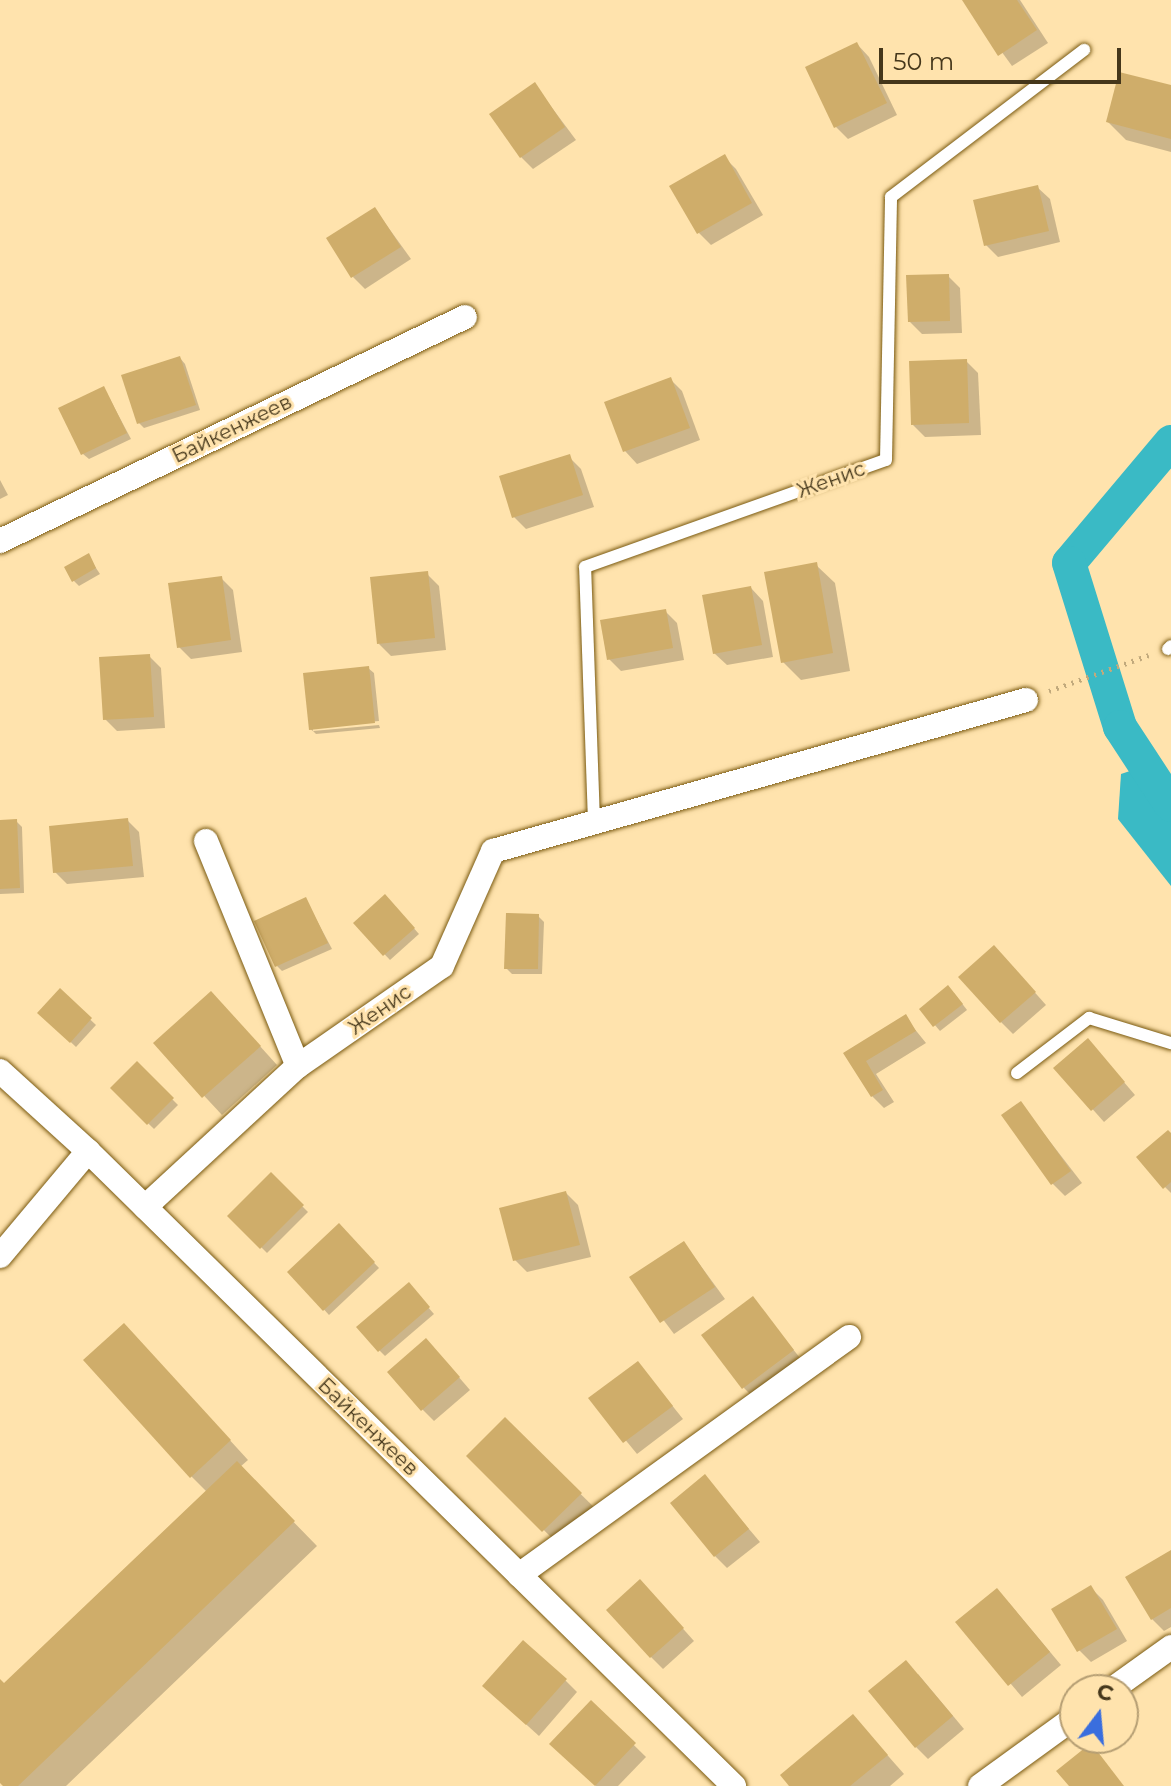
<!DOCTYPE html>
<meta charset="utf-8">
<style>
body{margin:0}
#map{position:relative;width:1171px;height:1786px;overflow:hidden;background:#ffe3ad;font-family:Montserrat,sans-serif}
div>[style]{position:absolute}
.water>*{inset:0;background:#3abac5}
.shadow>*{inset:0;background:#0003}
.canal>*{height:34px;margin:-17px;padding:0 17px;transform-origin:17px;border-radius:17px;background:#3abac5}
.building>*{inset:0;background:#cfad6a}
.path>*{height:5px;margin-top:-2.5px;transform-origin:0;background:repeating-linear-gradient(90deg,#c1a97c 0 2px,transparent 0 8px)}
.roads{filter:drop-shadow(0 0 2px #7a5a11) drop-shadow(0 0 2px #7a5a11)}
.service>*{height:12px;margin:-6px;padding:0 6px;transform-origin:6px;border-radius:6px;background:#fff}
.minor>*{height:24px;margin:-12px;padding:0 12px;transform-origin:12px;border-radius:12px;background:#fff}
span{translate:-50% -50%;white-space:nowrap;text-align:center;line-height:1.15;-webkit-text-stroke:6px #ffe3ad;paint-order:stroke}
.street-label{font-size:20px;color:#45371b}
.north{position:absolute;left:1059px;top:1674px;width:80px;height:80px;box-sizing:border-box;background:#ffe3ad;border:2px solid #b59e73;border-radius:50%;rotate:16deg;font-size:22px;font-weight:700;line-height:32px;text-align:center;color:#45371b}
.north::after{content:'';display:block;margin:auto;width:28px;height:36px;background:#3a6ede;clip-path:polygon(50% 0,100% 100%,50% 72%,0 100%)}
.scale{position:absolute;left:879px;top:48px;width:242px;height:36px;box-sizing:border-box;border:4px solid #45371b;border-top:0;padding-left:10px;font-size:24px;line-height:28px;white-space:nowrap;color:#45371b;-webkit-text-stroke:6px #ffe3ad;paint-order:stroke}
</style>
<div id="map">
<div class="water">
<div style="clip-path:polygon(1154px 763px,1171px 786px,1171px 886px,1118px 819px,1121px 774px)"></div>
</div>
<div class="shadow">
<div style="clip-path:polygon(964px 0,1020px 0,1048px 43px,1012px 66px)"></div>
<div style="clip-path:polygon(857px 44px,869px 57px,897px 115px,848px 139px,836px 127px)"></div>
<div style="clip-path:polygon(535px 85px,576px 140px,533px 169px,521px 157px)"></div>
<div style="clip-path:polygon(1171px 87px,1171px 152px,1126px 140px,1108px 122px)"></div>
<div style="clip-path:polygon(724px 157px,736px 169px,763px 215px,711px 245px,699px 233px)"></div>
<div style="clip-path:polygon(1037px 187px,1050px 199px,1060px 242px,998px 257px,986px 245px)"></div>
<div style="clip-path:polygon(375px 209px,411px 259px,365px 289px,353px 277px)"></div>
<div style="clip-path:polygon(948px 276px,960px 288px,962px 333px,922px 334px,910px 322px)"></div>
<div style="clip-path:polygon(180px 358px,185px 364px,200px 410px,144px 428px,139px 423px)"></div>
<div style="clip-path:polygon(966px 361px,978px 373px,981px 435px,925px 437px,913px 425px)"></div>
<div style="clip-path:polygon(670px 379px,682px 391px,700px 440px,637px 464px,625px 451px,607px 403px)"></div>
<div style="clip-path:polygon(104px 388px,131px 439px,89px 459px,83px 454px)"></div>
<div style="clip-path:polygon(569px 457px,581px 469px,594px 507px,526px 529px,514px 517px)"></div>
<div style="clip-path:polygon(0 480px,8px 495px,0 499px)"></div>
<div style="clip-path:polygon(88px 556px,100px 574px,79px 586px,73px 580px)"></div>
<div style="clip-path:polygon(816px 565px,835px 583px,850px 671px,801px 680px,783px 662px)"></div>
<div style="clip-path:polygon(427px 574px,439px 586px,446px 650px,391px 656px,379px 644px)"></div>
<div style="clip-path:polygon(221px 578px,233px 590px,242px 652px,191px 659px,179px 647px)"></div>
<div style="clip-path:polygon(751px 588px,763px 601px,773px 657px,727px 665px,714px 653px)"></div>
<div style="clip-path:polygon(665px 611px,677px 623px,684px 660px,621px 671px,609px 659px)"></div>
<div style="clip-path:polygon(149px 656px,161px 668px,165px 728px,117px 731px,105px 719px)"></div>
<div style="clip-path:polygon(368px 668px,374px 673px,379px 721px,313px 727px,313px 731px,310px 729px)"></div>
<div style="clip-path:polygon(379px 725px,380px 728px,316px 734px,313px 731px)"></div>
<div style="clip-path:polygon(127px 820px,139px 832px,144px 877px,67px 884px,55px 872px)"></div>
<div style="clip-path:polygon(16px 821px,22px 827px,24px 893px,0 894px,0 822px)"></div>
<div style="clip-path:polygon(385px 896px,419px 934px,390px 960px,355px 923px)"></div>
<div style="clip-path:polygon(306px 900px,332px 949px,282px 971px,277px 966px)"></div>
<div style="clip-path:polygon(538px 916px,544px 922px,542px 974px,512px 974px,506px 968px)"></div>
<div style="clip-path:polygon(1006px 960px,1046px 1005px,1013px 1034px,1001px 1022px)"></div>
<div style="clip-path:polygon(60px 991px,96px 1025px,76px 1047px,40px 1013px)"></div>
<div style="clip-path:polygon(954px 993px,967px 1010px,940px 1031px,921px 1009px)"></div>
<div style="clip-path:polygon(229px 1012px,277px 1065px,222px 1115px,155px 1043px)"></div>
<div style="clip-path:polygon(905px 1017px,926px 1043px,876px 1074px,894px 1102px,884px 1108px,872px 1096px,846px 1053px)"></div>
<div style="clip-path:polygon(1099px 1053px,1135px 1095px,1104px 1122px,1056px 1068px)"></div>
<div style="clip-path:polygon(137px 1064px,178px 1105px,154px 1129px,112px 1088px)"></div>
<div style="clip-path:polygon(1021px 1104px,1082px 1183px,1065px 1196px,1053px 1184px)"></div>
<div style="clip-path:polygon(1171px 1136px,1171px 1193px,1165px 1187px)"></div>
<div style="clip-path:polygon(271px 1175px,308px 1212px,267px 1253px,230px 1216px)"></div>
<div style="clip-path:polygon(566px 1193px,578px 1205px,591px 1257px,527px 1272px,515px 1260px)"></div>
<div style="clip-path:polygon(339px 1226px,379px 1268px,329px 1315px,290px 1272px)"></div>
<div style="clip-path:polygon(684px 1243px,725px 1299px,674px 1334px,632px 1278px)"></div>
<div style="clip-path:polygon(414px 1291px,434px 1314px,385px 1356px,379px 1350px)"></div>
<div style="clip-path:polygon(753px 1299px,804px 1363px,756px 1400px,744px 1388px)"></div>
<div style="clip-path:polygon(142px 1344px,248px 1460px,240px 1467px,317px 1546px,66px 1786px,6px 1786px,0 1780px,0 1681px,4px 1685px,207px 1492px,191px 1476px)"></div>
<div style="clip-path:polygon(438px 1353px,470px 1390px,434px 1421px,422px 1409px)"></div>
<div style="clip-path:polygon(638px 1363px,683px 1419px,637px 1454px,591px 1398px)"></div>
<div style="clip-path:polygon(505px 1420px,599px 1512px,562px 1548px,469px 1456px)"></div>
<div style="clip-path:polygon(705px 1477px,760px 1542px,727px 1568px,715px 1556px)"></div>
<div style="clip-path:polygon(1171px 1552px,1171px 1627px,1164px 1631px,1152px 1619px)"></div>
<div style="clip-path:polygon(1091px 1588px,1103px 1600px,1127px 1641px,1091px 1662px,1079px 1650px)"></div>
<div style="clip-path:polygon(652px 1594px,694px 1641px,663px 1669px,651px 1657px)"></div>
<div style="clip-path:polygon(1009px 1603px,1061px 1665px,1022px 1697px,958px 1622px)"></div>
<div style="clip-path:polygon(918px 1674px,964px 1729px,928px 1759px,916px 1747px)"></div>
<div style="clip-path:polygon(565px 1680px,577px 1692px,539px 1736px,497px 1698px)"></div>
<div style="clip-path:polygon(591px 1703px,646px 1757px,618px 1786px,596px 1786px,552px 1744px)"></div>
<div style="clip-path:polygon(853px 1716px,904px 1774px,890px 1786px,792px 1786px)"></div>
</div>
<div class="canal">
<div style="left:1171px;top:442px;width:158px;rotate:130.1deg"></div>
<div style="left:1069px;top:563px;width:172px;rotate:72.7deg"></div>
<div style="left:1120px;top:727px;width:93px;rotate:56.8deg"></div>
</div>
<div class="building">
<div style="clip-path:polygon(962px 0,1017px 0,1037px 30px,998px 56px)"></div>
<div style="clip-path:polygon(857px 42px,887px 103px,834px 128px,805px 67px)"></div>
<div style="clip-path:polygon(1119px 72px,1171px 85px,1171px 139px,1106px 122px)"></div>
<div style="clip-path:polygon(535px 82px,565px 127px,520px 158px,489px 114px)"></div>
<div style="clip-path:polygon(725px 154px,752px 203px,697px 234px,669px 186px)"></div>
<div style="clip-path:polygon(1038px 185px,1049px 231px,984px 246px,973px 200px)"></div>
<div style="clip-path:polygon(375px 207px,401px 247px,351px 278px,326px 238px)"></div>
<div style="clip-path:polygon(949px 274px,950px 321px,908px 322px,906px 275px)"></div>
<div style="clip-path:polygon(180px 356px,196px 405px,137px 424px,121px 375px)"></div>
<div style="clip-path:polygon(967px 359px,969px 423px,911px 425px,909px 361px)"></div>
<div style="clip-path:polygon(671px 377px,690px 428px,623px 452px,604px 402px)"></div>
<div style="clip-path:polygon(104px 386px,127px 433px,81px 455px,58px 408px)"></div>
<div style="clip-path:polygon(570px 454px,583px 495px,512px 518px,499px 476px)"></div>
<div style="clip-path:polygon(89px 553px,96px 568px,72px 582px,64px 567px)"></div>
<div style="clip-path:polygon(817px 562px,833px 653px,781px 663px,764px 572px)"></div>
<div style="clip-path:polygon(428px 571px,435px 638px,377px 644px,370px 577px)"></div>
<div style="clip-path:polygon(222px 576px,231px 640px,177px 648px,168px 583px)"></div>
<div style="clip-path:polygon(751px 586px,762px 645px,713px 654px,702px 595px)"></div>
<div style="clip-path:polygon(666px 609px,673px 648px,607px 660px,600px 620px)"></div>
<div style="clip-path:polygon(150px 654px,154px 717px,103px 720px,99px 657px)"></div>
<div style="clip-path:polygon(369px 666px,375px 723px,309px 730px,303px 673px)"></div>
<div style="clip-path:polygon(128px 818px,133px 866px,53px 873px,49px 826px)"></div>
<div style="clip-path:polygon(17px 819px,20px 888px,0 889px,0 820px)"></div>
<div style="clip-path:polygon(385px 894px,415px 928px,383px 956px,353px 923px)"></div>
<div style="clip-path:polygon(306px 897px,328px 943px,275px 967px,254px 921px)"></div>
<div style="clip-path:polygon(506px 913px,539px 914px,538px 969px,504px 969px)"></div>
<div style="clip-path:polygon(994px 945px,1036px 992px,1000px 1023px,958px 977px)"></div>
<div style="clip-path:polygon(948px 985px,963px 1004px,933px 1027px,919px 1009px)"></div>
<div style="clip-path:polygon(60px 988px,92px 1018px,70px 1043px,37px 1013px)"></div>
<div style="clip-path:polygon(211px 991px,261px 1046px,202px 1098px,153px 1043px)"></div>
<div style="clip-path:polygon(906px 1014px,916px 1031px,866px 1061px,883px 1090px,871px 1097px,843px 1053px)"></div>
<div style="clip-path:polygon(1088px 1038px,1125px 1082px,1091px 1111px,1053px 1068px)"></div>
<div style="clip-path:polygon(137px 1061px,174px 1098px,147px 1125px,110px 1088px)"></div>
<div style="clip-path:polygon(1021px 1101px,1071px 1171px,1051px 1185px,1001px 1115px)"></div>
<div style="clip-path:polygon(1168px 1130px,1171px 1133px,1171px 1182px,1163px 1189px,1136px 1157px)"></div>
<div style="clip-path:polygon(271px 1172px,304px 1205px,260px 1249px,227px 1216px)"></div>
<div style="clip-path:polygon(566px 1191px,580px 1245px,513px 1261px,499px 1208px)"></div>
<div style="clip-path:polygon(339px 1223px,375px 1262px,323px 1311px,287px 1272px)"></div>
<div style="clip-path:polygon(684px 1241px,715px 1287px,660px 1323px,629px 1277px)"></div>
<div style="clip-path:polygon(409px 1282px,430px 1307px,378px 1352px,356px 1327px)"></div>
<div style="clip-path:polygon(753px 1296px,794px 1350px,742px 1389px,701px 1335px)"></div>
<div style="clip-path:polygon(124px 1323px,231px 1440px,190px 1478px,83px 1360px)"></div>
<div style="clip-path:polygon(426px 1338px,460px 1377px,421px 1411px,387px 1372px)"></div>
<div style="clip-path:polygon(638px 1361px,673px 1406px,623px 1443px,588px 1398px)"></div>
<div style="clip-path:polygon(505px 1417px,582px 1493px,542px 1532px,466px 1456px)"></div>
<div style="clip-path:polygon(237px 1461px,295px 1521px,18px 1786px,3px 1786px,0 1783px,0 1679px,4px 1683px)"></div>
<div style="clip-path:polygon(705px 1474px,749px 1529px,714px 1557px,670px 1503px)"></div>
<div style="clip-path:polygon(1171px 1550px,1171px 1608px,1151px 1620px,1125px 1577px)"></div>
<div style="clip-path:polygon(640px 1579px,684px 1628px,650px 1658px,606px 1610px)"></div>
<div style="clip-path:polygon(1091px 1585px,1117px 1629px,1077px 1652px,1051px 1609px)"></div>
<div style="clip-path:polygon(997px 1588px,1050px 1652px,1008px 1686px,955px 1622px)"></div>
<div style="clip-path:polygon(523px 1640px,567px 1679px,526px 1725px,482px 1686px)"></div>
<div style="clip-path:polygon(906px 1660px,953px 1716px,915px 1748px,868px 1691px)"></div>
<div style="clip-path:polygon(591px 1700px,636px 1743px,595px 1786px,549px 1744px)"></div>
<div style="clip-path:polygon(853px 1714px,888px 1755px,850px 1786px,789px 1786px,780px 1775px)"></div>
<div style="clip-path:polygon(1091px 1743px,1124px 1786px,1069px 1786px,1056px 1771px)"></div>
</div>
<div class="path">
<div style="left:1049px;top:691px;width:106px;rotate:-19.8deg"></div>
</div>
<div class="roads">
<div class="service">
<div style="left:1168px;top:649px;width:4px;rotate:-45deg"></div>
<div style="left:594px;top:822px;width:255px;rotate:-92deg"></div>
<div style="left:585px;top:567px;width:319px;rotate:-19.6deg"></div>
<div style="left:886px;top:460px;width:263px;rotate:-88.9deg"></div>
<div style="left:891px;top:197px;width:243px;rotate:-37.3deg"></div>
<div style="left:1017px;top:1073px;width:91px;rotate:-37.4deg"></div>
<div style="left:1089px;top:1018px;width:86px;rotate:17deg"></div>
</div>
<div class="minor">
<div style="left:0;top:541px;width:516px;rotate:-25.72deg"></div>
<div style="left:206px;top:841px;width:243px;rotate:67.8deg"></div>
<div style="left:0;top:1071px;width:119px;rotate:42.3deg"></div>
<div style="left:88px;top:1151px;width:906px;rotate:44.51deg"></div>
<div style="left:145px;top:1207px;width:208px;rotate:-42.7deg"></div>
<div style="left:298px;top:1066px;width:175px;rotate:-34.8deg"></div>
<div style="left:442px;top:966px;width:126px;rotate:-66.1deg"></div>
<div style="left:493px;top:851px;width:554px;rotate:-15.82deg"></div>
<div style="left:0;top:1256px;width:137px;rotate:-50deg"></div>
<div style="left:519px;top:1575px;width:407px;rotate:-35.8deg"></div>
<div style="left:1111px;top:1690px;width:74px;rotate:-35.6deg"></div>
<div style="left:980px;top:1786px;width:117px;rotate:-36deg"></div>
</div>
</div>
<div class="street-label">
<span style="left:232px;top:429px;rotate:-26deg">Байкенжеев</span>
<span style="left:831px;top:480px;rotate:-20deg">Женис</span>
<span style="left:380px;top:1010px;rotate:-35deg">Женис</span>
<span style="left:368px;top:1427px;rotate:44deg">Байкенжеев</span>
</div>
<div class="north">С</div>
<div class="scale">50 m</div>
</div>
